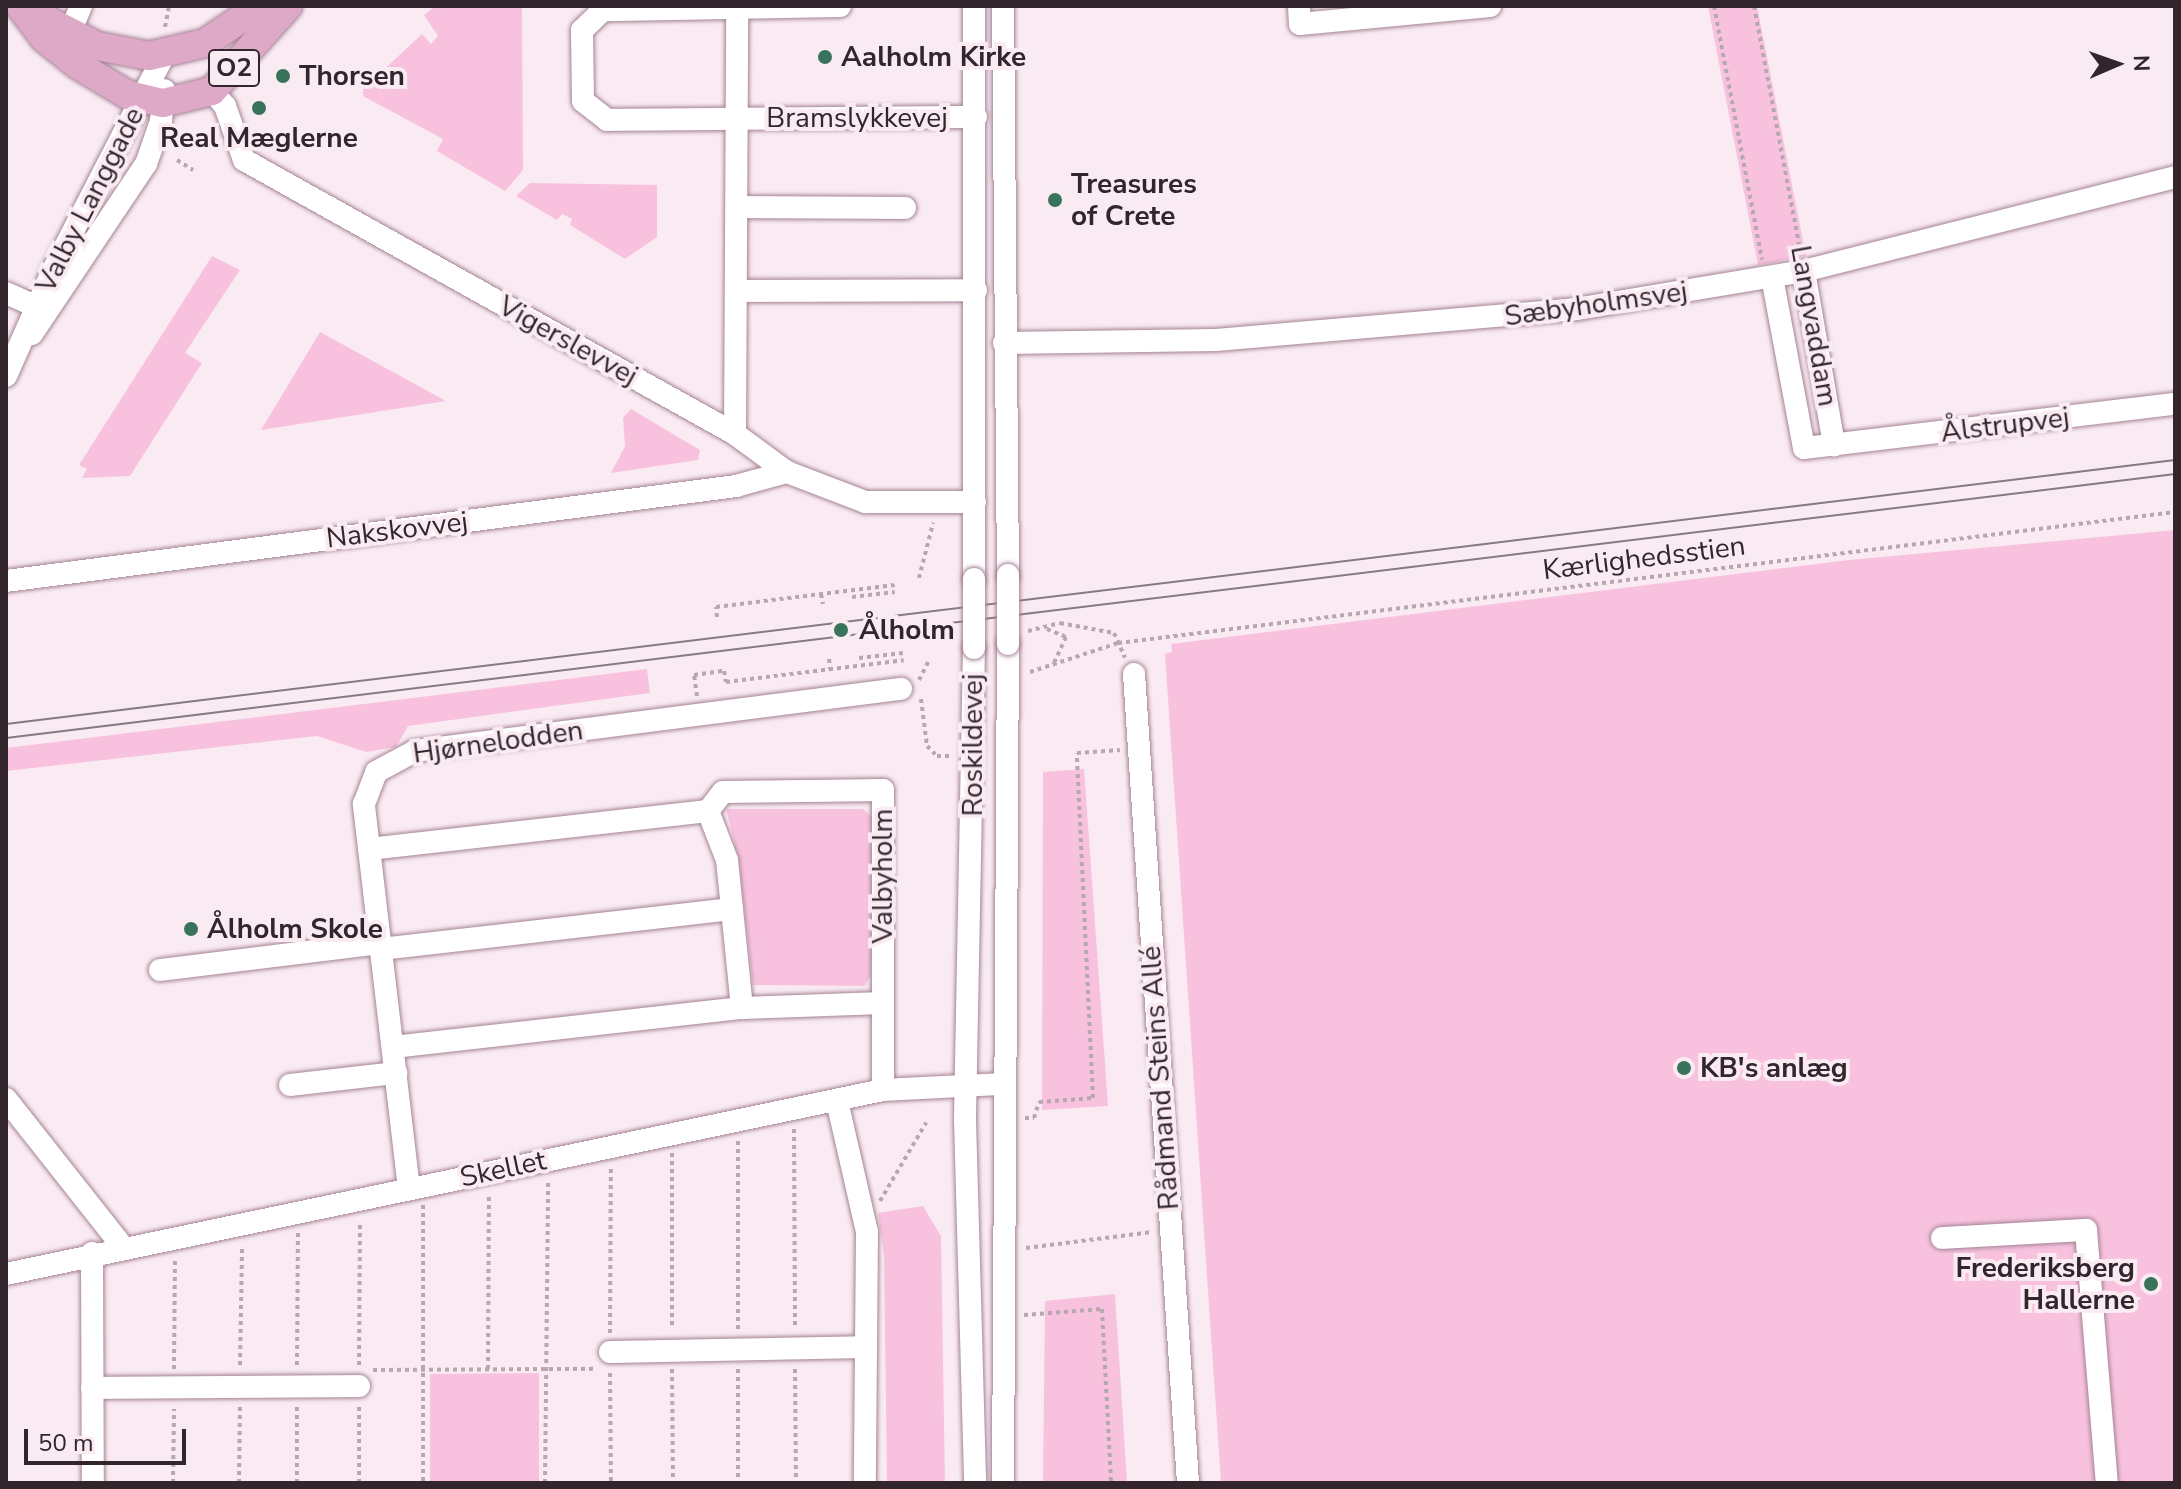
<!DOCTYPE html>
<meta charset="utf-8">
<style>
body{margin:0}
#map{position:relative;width:2181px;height:1489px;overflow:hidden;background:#faebf3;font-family:"Nunito Sans",sans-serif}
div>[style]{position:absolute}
.green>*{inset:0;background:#f8c2df}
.path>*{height:4px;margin-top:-2px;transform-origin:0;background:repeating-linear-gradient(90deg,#b7a8b0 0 4px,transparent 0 8px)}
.roads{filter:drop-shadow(0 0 2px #a58395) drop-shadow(0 0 2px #a58395)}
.minor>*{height:22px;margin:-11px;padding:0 11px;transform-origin:11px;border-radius:11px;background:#fff}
.major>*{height:28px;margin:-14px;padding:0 14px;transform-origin:14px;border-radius:14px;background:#dda9c7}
.tram>*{height:2px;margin:-1px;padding:0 1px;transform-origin:1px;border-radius:1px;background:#877980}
.bridges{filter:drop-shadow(0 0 2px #a58395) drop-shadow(0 0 2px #a58395)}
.minor-bridge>*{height:22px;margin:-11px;padding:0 11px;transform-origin:11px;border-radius:11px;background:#fff}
.dots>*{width:22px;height:22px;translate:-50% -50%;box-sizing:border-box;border:4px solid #faebf3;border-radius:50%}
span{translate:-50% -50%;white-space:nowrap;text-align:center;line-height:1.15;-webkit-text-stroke:8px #faebf3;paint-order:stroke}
.shield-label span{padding:2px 6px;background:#faebf3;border:2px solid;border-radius:6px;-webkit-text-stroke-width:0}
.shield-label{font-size:26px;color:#32252c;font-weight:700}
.poi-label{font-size:28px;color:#32252c;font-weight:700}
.left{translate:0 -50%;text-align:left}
.right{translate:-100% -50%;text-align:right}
.street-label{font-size:28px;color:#32252c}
.frame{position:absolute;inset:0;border:8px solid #32252c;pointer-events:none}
.north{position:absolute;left:2077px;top:24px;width:80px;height:80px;-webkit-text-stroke:6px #faebf3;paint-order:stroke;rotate:88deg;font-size:22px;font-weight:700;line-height:32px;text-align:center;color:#32252c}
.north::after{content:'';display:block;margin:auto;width:28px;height:36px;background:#32252c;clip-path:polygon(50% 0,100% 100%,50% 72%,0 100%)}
.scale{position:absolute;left:24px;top:1429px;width:162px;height:36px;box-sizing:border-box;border:4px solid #32252c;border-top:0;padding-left:10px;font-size:24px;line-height:28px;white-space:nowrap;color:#32252c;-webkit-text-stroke:6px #faebf3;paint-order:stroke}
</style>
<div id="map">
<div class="green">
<div style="clip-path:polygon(435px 6px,522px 6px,523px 170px,505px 191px,437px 151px,443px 139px,363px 96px,363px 89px,422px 34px,431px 44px,438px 36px,424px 15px)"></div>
<div style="clip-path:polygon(1708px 6px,1757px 6px,1806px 256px,1758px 265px)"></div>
<div style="clip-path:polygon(530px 183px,657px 185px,657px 237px,625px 259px,570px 225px,572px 219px,562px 214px,557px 220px,516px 196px)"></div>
<div style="clip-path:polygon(212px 256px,240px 270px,185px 353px,202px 363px,130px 476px,82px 478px,87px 469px,79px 465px)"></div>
<div style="clip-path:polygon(320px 332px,446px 401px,261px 430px)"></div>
<div style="clip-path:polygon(631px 409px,700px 450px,698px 460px,611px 473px,625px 446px,623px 418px)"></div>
<div style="clip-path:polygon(2175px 530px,2175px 1483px,1221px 1483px,1165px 654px,1172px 652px,1171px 644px,1849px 560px)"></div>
<div style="clip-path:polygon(647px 669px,650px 693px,408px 726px,396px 747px,366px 752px,317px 736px,6px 771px,6px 748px)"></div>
<div style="clip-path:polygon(1084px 769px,1108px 1106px,1042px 1110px,1043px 772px)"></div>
<div style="clip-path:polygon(726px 809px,863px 809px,872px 817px,871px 975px,865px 986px,753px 985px,739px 861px)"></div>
<div style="clip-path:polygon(923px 1206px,941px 1236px,945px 1483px,887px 1483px,884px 1256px,878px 1213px)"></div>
<div style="clip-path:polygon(1115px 1294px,1127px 1483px,1043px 1483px,1045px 1301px)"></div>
<div style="clip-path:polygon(539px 1373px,539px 1483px,430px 1483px,430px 1374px)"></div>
</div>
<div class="path">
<div style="left:1714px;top:6px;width:258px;rotate:79.3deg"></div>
<div style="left:1754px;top:6px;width:247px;rotate:79.3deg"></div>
<div style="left:165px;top:27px;width:21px;rotate:-79deg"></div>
<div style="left:177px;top:160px;width:19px;rotate:32deg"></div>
<div style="left:919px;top:578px;width:57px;rotate:-75.7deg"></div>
<div style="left:821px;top:594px;width:10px;rotate:79deg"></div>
<div style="left:852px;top:597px;width:43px;rotate:-6.6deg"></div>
<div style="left:717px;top:617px;width:10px;rotate:-96deg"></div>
<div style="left:716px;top:607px;width:180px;rotate:-7deg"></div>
<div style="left:1047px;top:629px;width:21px;rotate:23deg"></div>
<div style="left:1066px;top:637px;width:29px;rotate:115deg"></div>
<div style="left:1028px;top:631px;width:33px;rotate:-14deg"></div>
<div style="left:1060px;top:623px;width:55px;rotate:10.5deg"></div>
<div style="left:1114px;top:633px;width:27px;rotate:66deg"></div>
<div style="left:859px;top:658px;width:44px;rotate:-6.5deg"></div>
<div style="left:829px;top:659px;width:10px;rotate:84deg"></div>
<div style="left:1030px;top:672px;width:93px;rotate:-18.2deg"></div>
<div style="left:1118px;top:643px;width:1065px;rotate:-7.06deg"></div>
<div style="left:919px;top:680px;width:22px;rotate:-63deg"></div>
<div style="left:697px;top:696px;width:21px;rotate:-98deg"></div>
<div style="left:694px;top:675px;width:30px;rotate:-8deg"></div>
<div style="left:724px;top:671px;width:11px;rotate:80deg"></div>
<div style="left:726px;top:682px;width:179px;rotate:-7deg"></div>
<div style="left:921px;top:699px;width:47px;rotate:82.7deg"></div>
<div style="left:927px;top:746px;width:14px;rotate:45deg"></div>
<div style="left:937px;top:756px;width:14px"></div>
<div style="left:1025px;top:1118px;width:9px"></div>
<div style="left:1034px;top:1118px;width:17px;rotate:-73deg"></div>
<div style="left:1039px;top:1102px;width:54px;rotate:-4.2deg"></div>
<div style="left:1093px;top:1098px;width:345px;rotate:-92.7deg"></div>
<div style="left:1077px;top:753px;width:43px;rotate:-4deg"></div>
<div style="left:794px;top:1129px;width:200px;rotate:89.7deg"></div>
<div style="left:738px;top:1141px;width:188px;rotate:90deg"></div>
<div style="left:672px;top:1153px;width:176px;rotate:90deg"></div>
<div style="left:880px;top:1201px;width:91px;rotate:-59.5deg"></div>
<div style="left:423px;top:1205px;width:278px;rotate:90deg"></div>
<div style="left:1026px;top:1248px;width:127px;rotate:-7.2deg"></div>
<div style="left:1024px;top:1315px;width:78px;rotate:-4.4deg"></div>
<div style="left:1102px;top:1309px;width:174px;rotate:87deg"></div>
<div style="left:610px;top:1333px;width:164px;rotate:-89.7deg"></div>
<div style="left:240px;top:1365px;width:120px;rotate:-89deg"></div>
<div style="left:297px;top:1365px;width:132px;rotate:-89.6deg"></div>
<div style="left:359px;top:1365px;width:144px;rotate:-89.6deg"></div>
<div style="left:174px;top:1369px;width:108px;rotate:-89.5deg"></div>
<div style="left:488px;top:1369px;width:175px;rotate:-89.7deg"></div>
<div style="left:672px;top:1369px;width:114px;rotate:89.5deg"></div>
<div style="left:738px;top:1369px;width:114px;rotate:90deg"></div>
<div style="left:795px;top:1369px;width:114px;rotate:89.5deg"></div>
<div style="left:373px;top:1370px;width:223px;rotate:-0.3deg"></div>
<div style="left:610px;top:1373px;width:110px;rotate:89.5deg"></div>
<div style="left:173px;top:1483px;width:74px;rotate:-89.2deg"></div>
<div style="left:239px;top:1483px;width:78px;rotate:-89.3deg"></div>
<div style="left:297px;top:1483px;width:78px;rotate:-90deg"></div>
<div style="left:359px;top:1483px;width:78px;rotate:-90deg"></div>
<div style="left:545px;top:1483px;width:301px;rotate:-89.4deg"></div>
</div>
<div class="roads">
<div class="minor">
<div style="left:840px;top:6px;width:237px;rotate:179deg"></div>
<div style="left:603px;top:10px;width:29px;rotate:136deg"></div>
<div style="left:582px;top:30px;width:71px;rotate:89.2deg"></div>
<div style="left:583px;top:101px;width:31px;rotate:38deg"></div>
<div style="left:607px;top:120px;width:369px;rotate:-0.5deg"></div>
<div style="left:1003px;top:6px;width:569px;rotate:89.5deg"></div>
<div style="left:1299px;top:6px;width:18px;rotate:87deg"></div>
<div style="left:1300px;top:24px;width:191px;rotate:-5.4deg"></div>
<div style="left:70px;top:32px;width:28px;rotate:-67deg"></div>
<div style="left:212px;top:91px;width:20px;rotate:49deg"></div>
<div style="left:225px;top:106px;width:57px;rotate:70.6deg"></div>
<div style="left:244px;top:160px;width:562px;rotate:29.16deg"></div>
<div style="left:735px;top:434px;width:64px;rotate:36.2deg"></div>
<div style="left:787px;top:472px;width:84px;rotate:21deg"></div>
<div style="left:865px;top:502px;width:110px"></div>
<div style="left:739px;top:207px;width:166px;rotate:0.3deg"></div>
<div style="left:1804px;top:271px;width:177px;rotate:80.2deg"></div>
<div style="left:1772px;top:277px;width:174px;rotate:79.4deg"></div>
<div style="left:1804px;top:448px;width:374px;rotate:-6.8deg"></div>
<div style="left:739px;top:291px;width:237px;rotate:-0.2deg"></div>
<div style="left:6px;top:293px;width:32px;rotate:24deg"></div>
<div style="left:32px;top:334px;width:205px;rotate:-56.2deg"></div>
<div style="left:146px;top:164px;width:46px;rotate:-70.8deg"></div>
<div style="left:161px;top:121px;width:31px;rotate:-84deg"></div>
<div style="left:1004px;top:343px;width:212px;rotate:-0.8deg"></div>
<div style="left:1216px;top:340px;width:361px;rotate:-4.9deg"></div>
<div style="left:1576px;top:309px;width:231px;rotate:-9.5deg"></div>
<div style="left:1804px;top:271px;width:383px;rotate:-14.2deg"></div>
<div style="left:6px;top:376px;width:116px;rotate:-66.1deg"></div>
<div style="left:53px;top:270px;width:242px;rotate:-62.7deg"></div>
<div style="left:735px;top:434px;width:428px;rotate:-89.7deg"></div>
<div style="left:974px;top:579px;width:573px;rotate:-90deg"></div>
<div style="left:6px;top:581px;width:736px;rotate:-7.41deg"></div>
<div style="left:736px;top:486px;width:53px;rotate:-15.4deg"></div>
<div style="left:974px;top:648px;width:472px;rotate:91.1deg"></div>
<div style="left:965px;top:1120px;width:363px;rotate:88.4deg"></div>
<div style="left:1134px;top:674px;width:811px;rotate:86.18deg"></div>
<div style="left:708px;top:811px;width:53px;rotate:68.8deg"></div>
<div style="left:727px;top:860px;width:149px;rotate:84.2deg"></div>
<div style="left:369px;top:849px;width:341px;rotate:-6.4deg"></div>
<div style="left:708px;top:811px;width:24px;rotate:-52deg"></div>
<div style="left:723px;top:792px;width:160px;rotate:-0.7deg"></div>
<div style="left:883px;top:790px;width:300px;rotate:90deg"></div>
<div style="left:381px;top:949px;width:353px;rotate:-6.5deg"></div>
<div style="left:160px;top:970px;width:223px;rotate:-7deg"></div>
<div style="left:393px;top:1047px;width:351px;rotate:-6.4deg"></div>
<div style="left:742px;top:1008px;width:141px;rotate:-2deg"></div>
<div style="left:290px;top:1085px;width:107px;rotate:-6.5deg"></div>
<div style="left:6px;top:1099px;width:187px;rotate:51.7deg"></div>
<div style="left:837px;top:1101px;width:134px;rotate:77.1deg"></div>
<div style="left:867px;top:1232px;width:251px;rotate:90.5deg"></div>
<div style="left:409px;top:1189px;width:388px;rotate:-96.7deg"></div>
<div style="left:364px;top:804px;width:34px;rotate:-69deg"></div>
<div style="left:376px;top:772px;width:44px;rotate:-28.3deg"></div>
<div style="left:415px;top:751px;width:490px;rotate:-7.3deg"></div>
<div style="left:1942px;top:1238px;width:144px;rotate:-3.2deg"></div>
<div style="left:2086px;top:1230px;width:254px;rotate:85.3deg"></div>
<div style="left:92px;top:1253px;width:230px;rotate:89.8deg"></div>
<div style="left:6px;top:1274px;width:896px;rotate:-11.85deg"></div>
<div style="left:883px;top:1090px;width:120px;rotate:-2.9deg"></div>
<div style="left:610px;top:1352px;width:256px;rotate:-1.1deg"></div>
<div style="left:92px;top:1388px;width:267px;rotate:-0.4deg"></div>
<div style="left:1003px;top:1483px;width:839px;rotate:-89.66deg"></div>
</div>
<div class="major">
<div style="left:20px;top:6px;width:40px;rotate:53deg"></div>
<div style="left:44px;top:38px;width:43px;rotate:38.5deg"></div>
<div style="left:78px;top:65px;width:58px;rotate:31deg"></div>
<div style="left:128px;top:95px;width:36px;rotate:13deg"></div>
<div style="left:163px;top:103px;width:50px;rotate:-13.8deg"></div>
<div style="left:212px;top:91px;width:114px;rotate:-48.2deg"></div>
<div style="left:24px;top:8px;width:82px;rotate:27.5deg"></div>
<div style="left:97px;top:46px;width:53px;rotate:10.9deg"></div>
<div style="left:149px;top:56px;width:57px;rotate:-13.1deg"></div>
<div style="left:205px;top:43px;width:66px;rotate:-33.9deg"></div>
</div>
</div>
<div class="tram">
<div style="left:6px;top:724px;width:2185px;rotate:-6.94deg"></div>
<div style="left:6px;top:738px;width:2185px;rotate:-6.94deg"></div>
</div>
<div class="bridges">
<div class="minor-bridge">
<div style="left:1008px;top:644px;width:69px;rotate:-90deg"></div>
<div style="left:974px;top:648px;width:69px;rotate:-90deg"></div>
</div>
</div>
<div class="dots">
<div style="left:825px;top:57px;background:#39735c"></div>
<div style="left:283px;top:76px;background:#39735c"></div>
<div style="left:259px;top:108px;background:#39735c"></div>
<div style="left:1055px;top:200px;background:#39735c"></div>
<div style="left:841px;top:630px;background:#39735c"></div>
<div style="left:191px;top:929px;background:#39735c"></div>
<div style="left:1684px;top:1068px;background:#39735c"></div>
<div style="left:2151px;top:1284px;background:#39735c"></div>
</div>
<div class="shield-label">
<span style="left:234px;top:68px">O2</span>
</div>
<div class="poi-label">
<span class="left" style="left:841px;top:57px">Aalholm Kirke</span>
<span class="left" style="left:299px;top:76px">Thorsen</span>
<span style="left:259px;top:138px">Real Mæglerne</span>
<span class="left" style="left:1071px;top:200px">Treasures<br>of Crete</span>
<span class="left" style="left:859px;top:630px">Ålholm</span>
<span class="left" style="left:207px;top:929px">Ålholm Skole</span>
<span class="left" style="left:1700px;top:1068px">KB's anlæg</span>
<span class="right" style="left:2135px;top:1284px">Frederiksberg<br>Hallerne</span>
</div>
<div class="street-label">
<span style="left:857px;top:118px">Bramslykkevej</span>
<span style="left:90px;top:200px;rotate:-63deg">Valby Langgade</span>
<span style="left:1596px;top:304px;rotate:-8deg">Sæbyholmsvej</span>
<span style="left:1814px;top:326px;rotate:80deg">Langvaddam</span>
<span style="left:568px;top:341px;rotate:29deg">Vigerslevvej</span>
<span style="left:2005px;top:425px;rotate:-7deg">Ålstrupvej</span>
<span style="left:397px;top:530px;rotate:-7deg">Nakskovvej</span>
<span style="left:1644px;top:558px;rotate:-7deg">Kærlighedsstien</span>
<span style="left:498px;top:742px;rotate:-8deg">Hjørnelodden</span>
<span style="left:973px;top:745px;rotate:-90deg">Roskildevej</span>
<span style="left:883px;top:876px;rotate:-90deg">Valbyholm</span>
<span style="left:1160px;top:1078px;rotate:-94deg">Rådmand Steins Allé</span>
<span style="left:503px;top:1169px;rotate:-12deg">Skellet</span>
</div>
<div class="frame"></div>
<div class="north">N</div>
<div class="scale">50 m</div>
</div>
